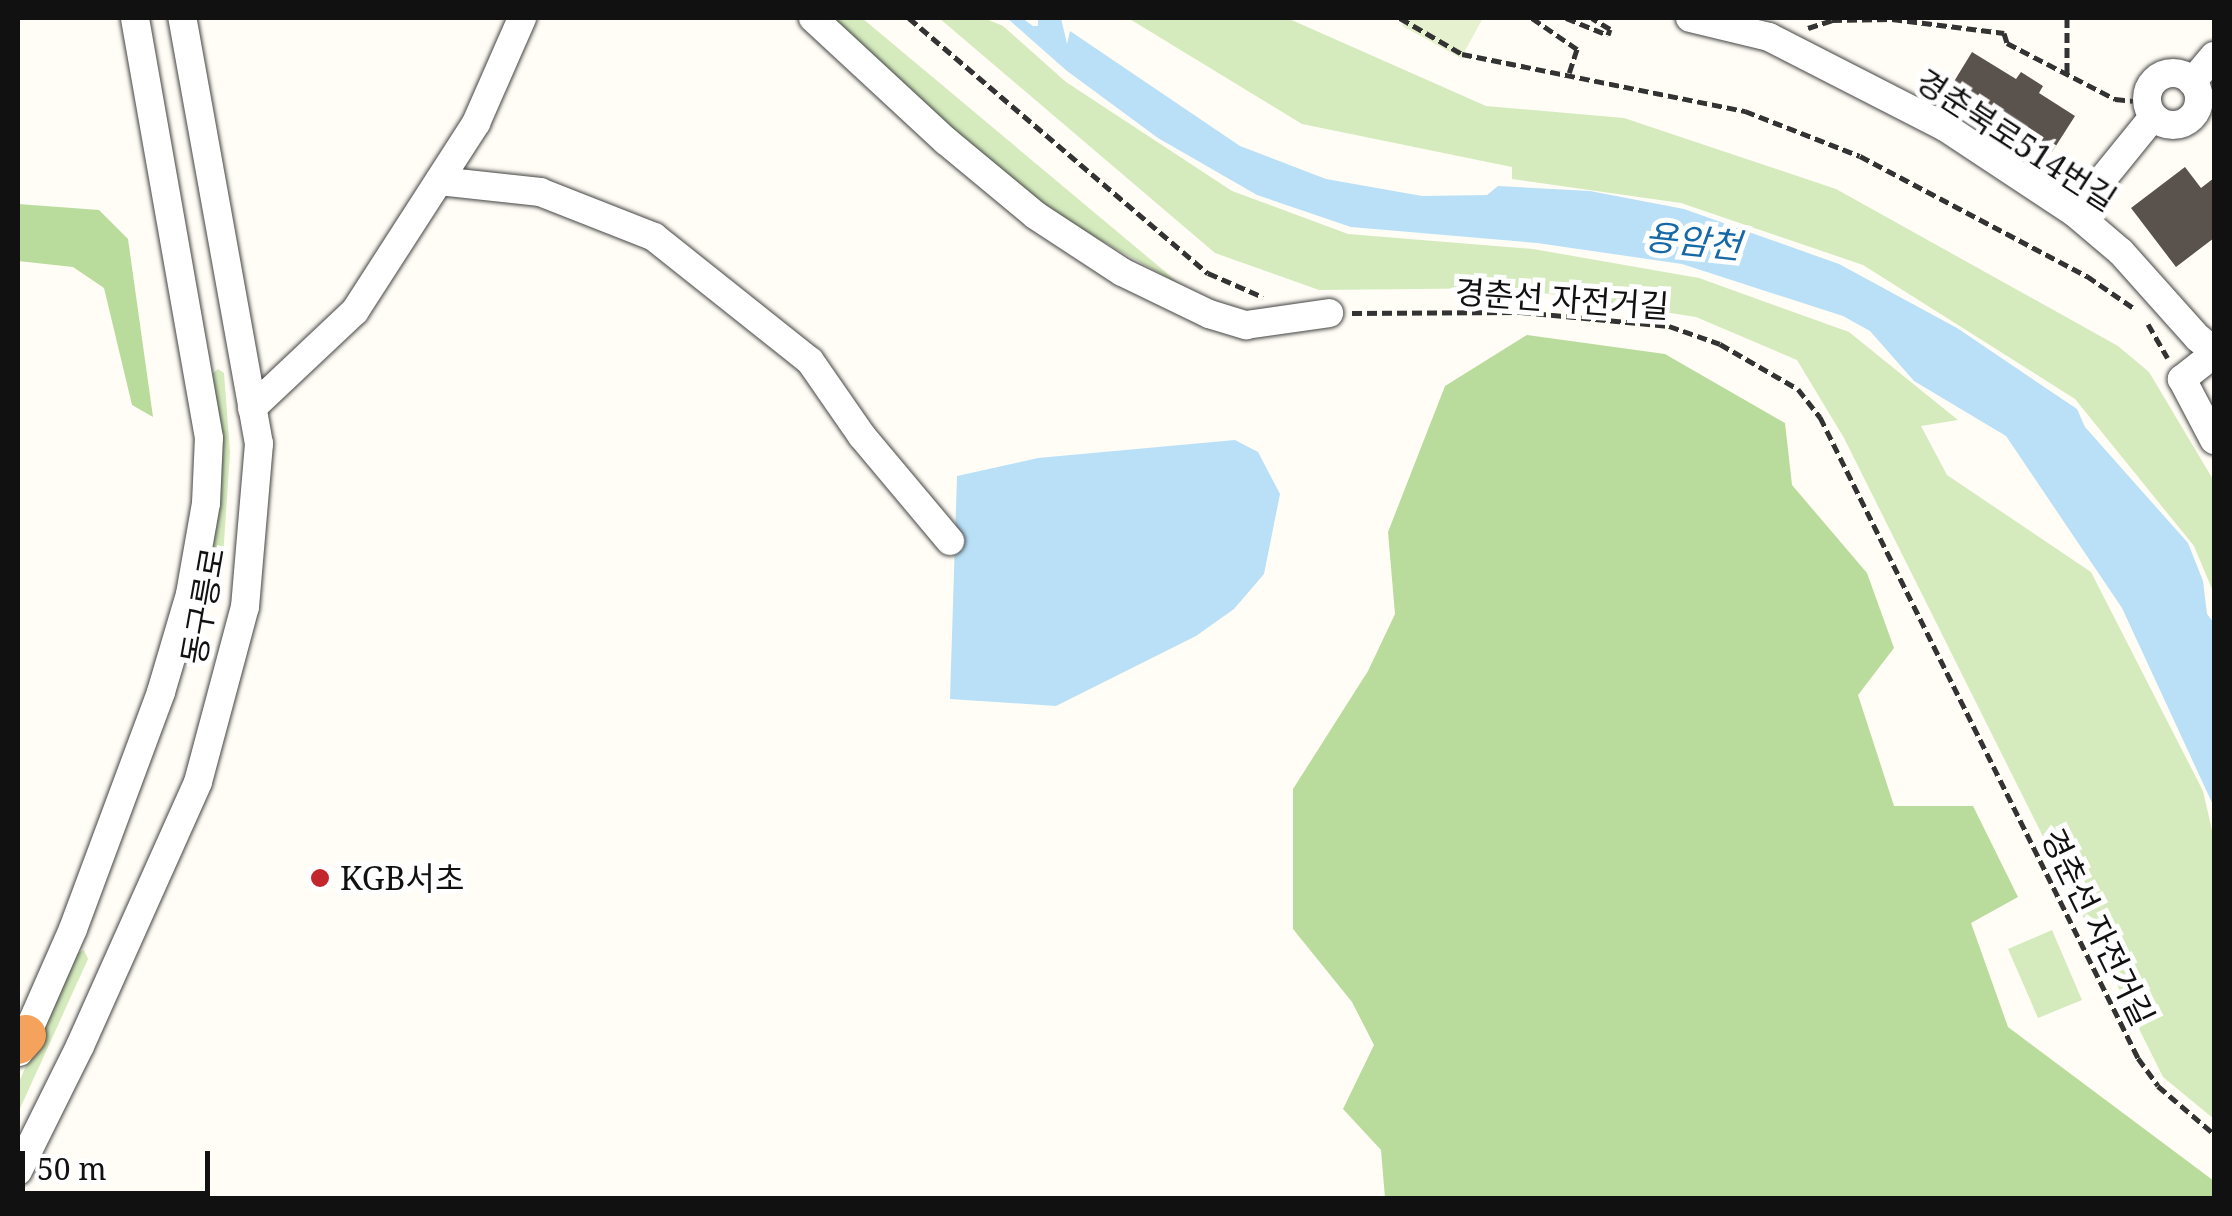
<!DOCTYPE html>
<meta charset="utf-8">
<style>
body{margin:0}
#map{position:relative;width:2232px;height:1216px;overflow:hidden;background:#fffdf5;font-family:"Noto Serif","Noto Sans KR",serif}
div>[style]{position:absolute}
.green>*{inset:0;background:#d5ebbd}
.forest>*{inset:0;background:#b9dc9c}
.pitch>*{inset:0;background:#e6f2cf}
.water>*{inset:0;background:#b9e0f7}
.building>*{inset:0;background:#5a524d}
.path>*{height:5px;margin-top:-2.5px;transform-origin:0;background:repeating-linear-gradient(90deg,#333 0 10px,transparent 0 15px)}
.roads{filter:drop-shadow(0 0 2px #444) drop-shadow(0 0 2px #444)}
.minor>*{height:28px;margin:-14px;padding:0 14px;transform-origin:14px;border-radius:14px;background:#fff}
.minor>.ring{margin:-14px;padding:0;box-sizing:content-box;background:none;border:28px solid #fff;border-radius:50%}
.highway>*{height:40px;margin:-20px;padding:0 20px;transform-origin:20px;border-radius:20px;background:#f5a25d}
.dots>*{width:28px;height:28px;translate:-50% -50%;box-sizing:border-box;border:5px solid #fff;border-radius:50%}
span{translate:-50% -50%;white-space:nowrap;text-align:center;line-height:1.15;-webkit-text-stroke:10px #fff;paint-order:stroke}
.street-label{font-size:32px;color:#111}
.poi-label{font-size:32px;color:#111}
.left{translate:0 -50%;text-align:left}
.water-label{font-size:35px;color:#1768a6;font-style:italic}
.frame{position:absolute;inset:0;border:20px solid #111;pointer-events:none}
.scale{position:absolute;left:20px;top:1151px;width:190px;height:45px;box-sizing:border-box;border:5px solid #111;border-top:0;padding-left:12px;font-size:30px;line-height:35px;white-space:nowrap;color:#111;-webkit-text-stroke:8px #fff;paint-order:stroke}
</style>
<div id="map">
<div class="green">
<div style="clip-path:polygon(823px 18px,862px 18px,1181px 285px,1045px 209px)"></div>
<div style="clip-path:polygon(939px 18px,984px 18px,1003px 26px,1066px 82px,1232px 191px,1348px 234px,1533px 249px,1699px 278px,1849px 332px,1958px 420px,1921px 426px,1947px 475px,2091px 572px,2203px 791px,2214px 839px,2214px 1119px,2163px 1077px,1844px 438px,1797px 360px,1696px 317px,1512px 288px,1319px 290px,1215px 253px)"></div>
<div style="clip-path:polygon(1128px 18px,1287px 18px,1486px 106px,1624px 118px,1836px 189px,2118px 346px,2149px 372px,2214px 481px,2214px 594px,2194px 546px,2075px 399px,1863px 265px,1681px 203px,1512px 179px,1512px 167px,1302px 124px)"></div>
<div style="clip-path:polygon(218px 369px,224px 373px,230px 452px,223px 558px,218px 561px,212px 557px,217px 502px,212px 374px)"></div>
<div style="clip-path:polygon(2052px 930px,2082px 1000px,2038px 1018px,2008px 949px)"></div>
<div style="clip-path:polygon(84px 950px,88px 959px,18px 1113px,18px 1084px,76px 954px)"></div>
</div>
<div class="forest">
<div style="clip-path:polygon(18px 204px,99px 210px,128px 239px,153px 417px,132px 405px,104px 288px,73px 267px,18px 261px)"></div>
<div style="clip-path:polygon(1527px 335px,1665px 354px,1785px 423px,1792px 485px,1867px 573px,1894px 648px,1858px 695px,1894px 806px,1973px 806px,2018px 897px,1971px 923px,2008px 1027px,2214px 1181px,2214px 1198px,1385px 1198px,1381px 1150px,1343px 1109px,1374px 1045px,1352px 1002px,1293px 929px,1293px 789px,1368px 671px,1395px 614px,1388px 532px,1445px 386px)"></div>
</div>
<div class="pitch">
<div style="clip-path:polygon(1406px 18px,1483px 18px,1461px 58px,1402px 26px)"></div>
</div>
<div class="water">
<div style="clip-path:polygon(1007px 18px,1022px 18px,1033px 26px,1038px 26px,1038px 18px,1061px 18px,1067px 44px,1070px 31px,1240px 146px,1326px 179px,1422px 196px,1487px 195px,1498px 186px,1590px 191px,1684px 209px,1839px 264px,1957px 328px,2077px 409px,2085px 427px,2188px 543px,2203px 581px,2207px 614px,2214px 623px,2214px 807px,2122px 608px,2006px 436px,1914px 381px,1870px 331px,1843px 316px,1682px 264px,1537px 243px,1351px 227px,1257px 195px,1158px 138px,1067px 71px)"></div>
<div style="clip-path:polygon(1235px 440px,1258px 452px,1280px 494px,1264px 574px,1234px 609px,1196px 636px,1056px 706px,950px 699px,957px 476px,1038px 458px)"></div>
</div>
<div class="building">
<div style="clip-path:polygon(1972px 52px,2016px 79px,2021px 72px,2043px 86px,2039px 93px,2075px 116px,2052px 152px,1950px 88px)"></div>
<div style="clip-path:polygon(2185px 167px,2201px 188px,2214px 178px,2214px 238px,2176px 267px,2131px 208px)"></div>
</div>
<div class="path">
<div style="left:909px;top:18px;width:393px;rotate:40.5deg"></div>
<div style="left:1208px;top:273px;width:60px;rotate:23.6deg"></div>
<div style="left:1400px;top:18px;width:72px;rotate:30.1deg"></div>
<div style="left:1462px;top:54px;width:289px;rotate:11.4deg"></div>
<div style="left:1745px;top:111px;width:123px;rotate:21.4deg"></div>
<div style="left:1860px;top:156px;width:257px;rotate:27.9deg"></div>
<div style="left:2087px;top:276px;width:58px;rotate:34.5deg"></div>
<div style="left:1532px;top:18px;width:55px;rotate:34.6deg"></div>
<div style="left:1577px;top:49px;width:25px;rotate:108deg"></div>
<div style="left:1566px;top:18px;width:45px;rotate:22deg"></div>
<div style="left:1608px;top:35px;width:6px;rotate:-72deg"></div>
<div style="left:1610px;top:29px;width:21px;rotate:-149deg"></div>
<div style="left:2067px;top:18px;width:56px;rotate:90deg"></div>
<div style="left:1808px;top:28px;width:25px;rotate:-18deg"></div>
<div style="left:1832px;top:20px;width:60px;rotate:-1deg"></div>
<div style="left:1892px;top:19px;width:113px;rotate:7.1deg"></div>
<div style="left:2004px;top:33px;width:10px;rotate:73deg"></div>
<div style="left:2007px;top:43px;width:122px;rotate:27.4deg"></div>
<div style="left:2115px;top:99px;width:18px;rotate:6deg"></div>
<div style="left:1352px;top:313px;width:169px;rotate:-0.3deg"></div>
<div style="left:1521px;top:312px;width:149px;rotate:5.4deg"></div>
<div style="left:1669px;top:326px;width:54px;rotate:19.4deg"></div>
<div style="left:1720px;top:344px;width:90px;rotate:30deg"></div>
<div style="left:1798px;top:389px;width:36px;rotate:52deg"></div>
<div style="left:1820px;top:417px;width:716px;rotate:63.61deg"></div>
<div style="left:2138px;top:1058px;width:34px;rotate:54deg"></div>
<div style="left:2158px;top:1086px;width:74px;rotate:40.6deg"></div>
<div style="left:2148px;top:324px;width:39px;rotate:60deg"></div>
</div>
<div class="roads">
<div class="minor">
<div style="left:813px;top:18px;width:181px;rotate:42.8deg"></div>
<div style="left:946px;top:141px;width:116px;rotate:39.7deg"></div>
<div style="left:1035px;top:215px;width:104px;rotate:33.2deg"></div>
<div style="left:1122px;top:272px;width:97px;rotate:25.8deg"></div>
<div style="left:1209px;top:314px;width:39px;rotate:17deg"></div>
<div style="left:1246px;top:325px;width:84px;rotate:-8.2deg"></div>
<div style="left:1690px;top:18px;width:81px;rotate:13.5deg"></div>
<div style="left:1769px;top:37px;width:198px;rotate:27.1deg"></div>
<div style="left:1945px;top:127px;width:156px;rotate:33.5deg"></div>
<div style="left:2075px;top:213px;width:60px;rotate:40.3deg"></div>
<div style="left:2121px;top:252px;width:115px;rotate:48.2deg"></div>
<div style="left:2198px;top:338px;width:21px;rotate:39deg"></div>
<div class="ring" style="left:2147px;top:73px;width:24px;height:24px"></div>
<div style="left:2192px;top:82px;width:34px;rotate:-50deg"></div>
<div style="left:439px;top:181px;width:102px;rotate:6.2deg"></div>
<div style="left:540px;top:192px;width:123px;rotate:21.5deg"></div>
<div style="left:654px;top:237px;width:199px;rotate:38.5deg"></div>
<div style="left:810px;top:361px;width:91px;rotate:55.3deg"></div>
<div style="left:862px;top:436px;width:137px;rotate:50deg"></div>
<div style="left:2075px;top:213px;width:124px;rotate:-50.9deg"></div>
<div style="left:2214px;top:354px;width:41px;rotate:142deg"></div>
<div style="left:2182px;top:379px;width:69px;rotate:62.3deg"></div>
<div style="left:252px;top:408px;width:141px;rotate:-43.3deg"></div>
<div style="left:355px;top:311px;width:224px;rotate:-57.2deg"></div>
<div style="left:476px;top:123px;width:115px;rotate:-66.3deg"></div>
<div style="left:19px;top:1052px;width:134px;rotate:-66.3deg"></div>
<div style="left:73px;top:929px;width:253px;rotate:-69.6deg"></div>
<div style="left:161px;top:692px;width:102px;rotate:-73.5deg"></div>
<div style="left:190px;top:594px;width:92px;rotate:-80deg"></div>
<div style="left:206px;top:503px;width:65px;rotate:-87.4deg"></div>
<div style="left:209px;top:438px;width:426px;rotate:-100deg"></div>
<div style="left:18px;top:1171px;width:140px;rotate:-63.6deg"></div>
<div style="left:80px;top:1046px;width:289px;rotate:-65.9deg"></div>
<div style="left:198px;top:782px;width:181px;rotate:-75deg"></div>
<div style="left:245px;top:607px;width:164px;rotate:-85.1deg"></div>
<div style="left:259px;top:444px;width:433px;rotate:-100.2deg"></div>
</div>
<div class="highway">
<div style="left:18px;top:1044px;width:12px;rotate:-48deg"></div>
</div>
</div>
<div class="dots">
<div style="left:320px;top:878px;background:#c4262e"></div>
</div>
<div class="street-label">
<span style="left:2016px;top:140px;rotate:33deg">경춘북로514번길</span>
<span style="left:1562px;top:299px;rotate:4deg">경춘선 자전거길</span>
<span style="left:203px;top:606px;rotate:-80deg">동구릉로</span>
<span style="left:2098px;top:927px;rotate:64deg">경춘선 자전거길</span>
</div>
<div class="poi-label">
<span class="left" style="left:340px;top:878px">KGB서초</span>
</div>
<div class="water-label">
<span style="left:1693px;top:241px;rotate:6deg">용암천</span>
</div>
<div class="frame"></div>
<div class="scale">50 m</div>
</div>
